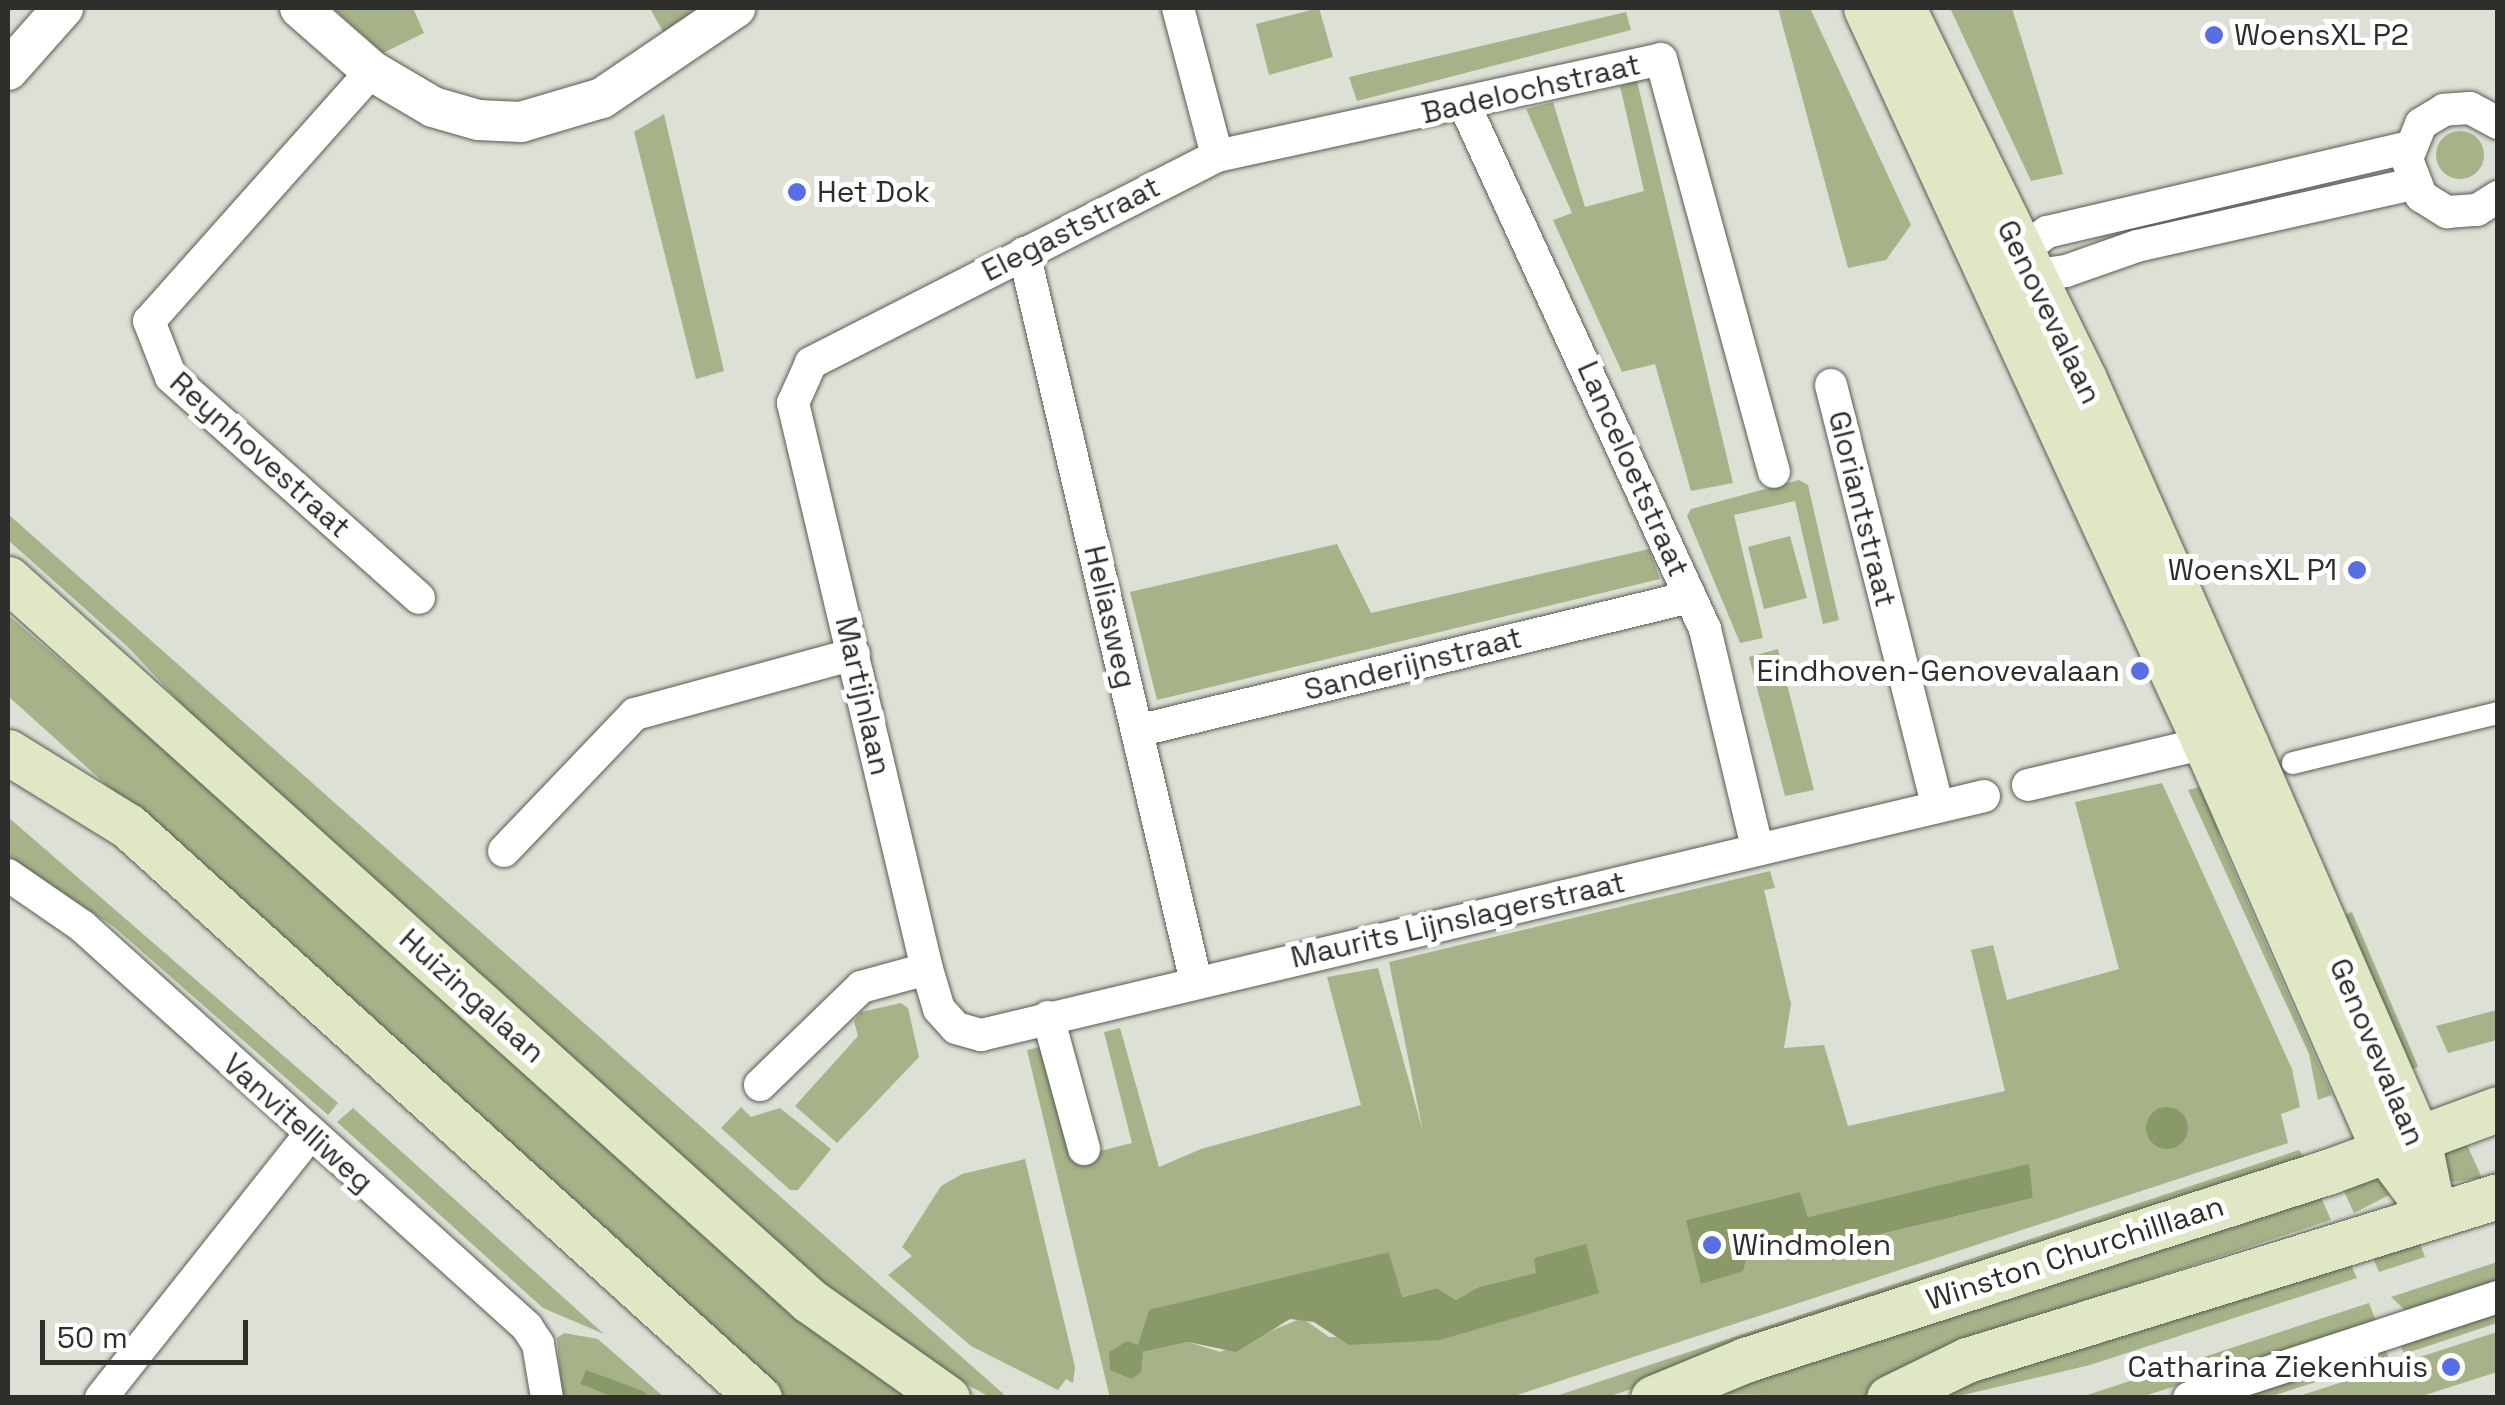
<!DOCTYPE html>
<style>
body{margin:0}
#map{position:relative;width:2505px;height:1405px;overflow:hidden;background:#dce0d5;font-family:"Space Grotesk",sans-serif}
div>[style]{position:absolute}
.green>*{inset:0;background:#a6b389}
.round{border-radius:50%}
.water>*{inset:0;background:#8a9968}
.roads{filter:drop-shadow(0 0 2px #585b52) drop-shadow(0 0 2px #585b52)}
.pedestrian>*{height:22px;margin:-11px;padding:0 11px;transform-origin:11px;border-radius:11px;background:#fff}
.minor>*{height:32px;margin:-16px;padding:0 16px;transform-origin:16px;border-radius:16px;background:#fff}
.tertiary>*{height:40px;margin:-20px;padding:0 20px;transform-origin:20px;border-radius:20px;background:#fff}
.secondary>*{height:45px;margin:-22.5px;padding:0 22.5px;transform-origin:22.5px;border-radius:22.5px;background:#dfe7c4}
.dots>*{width:28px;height:28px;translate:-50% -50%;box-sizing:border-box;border:5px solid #fff;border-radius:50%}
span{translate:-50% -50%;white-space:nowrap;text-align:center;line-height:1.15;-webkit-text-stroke:10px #fff;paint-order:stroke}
.poi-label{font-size:30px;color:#2e2f2b}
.left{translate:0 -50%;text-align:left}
.right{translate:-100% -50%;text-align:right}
.street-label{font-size:30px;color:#2e2f2b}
.frame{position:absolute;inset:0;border:10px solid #2e2f2b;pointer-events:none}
.scale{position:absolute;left:40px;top:1320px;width:208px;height:45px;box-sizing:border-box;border:5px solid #2e2f2b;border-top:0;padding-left:12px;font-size:30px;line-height:35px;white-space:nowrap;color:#2e2f2b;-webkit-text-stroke:8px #fff;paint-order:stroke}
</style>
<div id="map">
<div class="green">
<div style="clip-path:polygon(333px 8px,413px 8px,424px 33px,383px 53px)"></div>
<div style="clip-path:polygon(650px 8px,697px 8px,663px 32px)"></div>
<div style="clip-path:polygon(1319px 8px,1333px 57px,1269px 75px,1256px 24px)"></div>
<div style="clip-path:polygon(1778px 8px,1810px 8px,1911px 225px,1886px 260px,1848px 268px)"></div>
<div style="clip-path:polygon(1950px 8px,2012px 8px,2063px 174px,2031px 181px)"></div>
<div style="clip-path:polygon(1626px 12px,1631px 30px,1357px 101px,1349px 77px)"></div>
<div style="clip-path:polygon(1637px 81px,1733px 483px,1691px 491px,1655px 364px,1622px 372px,1553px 220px,1572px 213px,1526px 109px,1553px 102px,1585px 207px,1644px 191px,1620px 86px)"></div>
<div style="clip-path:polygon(664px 114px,724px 371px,696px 379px,634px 132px)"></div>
<div class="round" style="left:2436px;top:131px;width:48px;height:48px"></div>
<div style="clip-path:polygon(1799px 480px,1808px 485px,1839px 620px,1823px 624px,1795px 501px,1734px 515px,1763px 638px,1740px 643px,1687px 516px,1691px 509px)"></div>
<div style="clip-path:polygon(8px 514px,1007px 1397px,990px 1397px,881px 1338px,249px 777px,129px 648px,8px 540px)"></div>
<div style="clip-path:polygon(1790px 536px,1807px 598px,1764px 609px,1748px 547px)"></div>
<div style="clip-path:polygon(1337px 544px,1371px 613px,1649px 549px,1660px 579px,1157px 700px,1130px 592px)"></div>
<div style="clip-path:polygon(8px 615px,420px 971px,917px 1397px,784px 1397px,8px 696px)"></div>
<div style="clip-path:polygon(1778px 649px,1814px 790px,1785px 796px,1749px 657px)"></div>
<div style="clip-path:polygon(evenodd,2162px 783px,2292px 1069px,2300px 1107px,2281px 1114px,2288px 1143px,1511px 1397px,1110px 1398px,1027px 1050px,1049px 1045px,1084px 1155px,1132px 1143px,1104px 1032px,1120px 1028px,1159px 1167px,1201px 1149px,1361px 1105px,1327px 977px,1378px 968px,1423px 1132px,1389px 962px,1770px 871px,1775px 888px,1764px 890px,1791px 1004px,1784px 1048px,1824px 1045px,1848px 1126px,2005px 1091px,1971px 950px,1993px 945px,2007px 1000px,2119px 969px,2075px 802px,2162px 783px,2028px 1165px,2033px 1198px,1801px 1253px,1765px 1238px,1743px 1255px,1686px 1220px,1800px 1192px,1808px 1217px,2028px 1165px,2162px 783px,1389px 1252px,1401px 1297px,1437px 1288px,1456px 1300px,1471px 1296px,1479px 1287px,1537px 1273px,1534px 1257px,1599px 1292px,1441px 1340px,1329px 1337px,1302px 1318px,1220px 1352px,1188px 1342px,1143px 1352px,1127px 1341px,1138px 1346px,1148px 1327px,1389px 1252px)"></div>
<div style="clip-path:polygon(2210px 784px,2220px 839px,2332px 1095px,2318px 1100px,2309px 1054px,2188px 790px)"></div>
<div style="clip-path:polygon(8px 817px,338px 1103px,328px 1115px,114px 927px,8px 856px)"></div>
<div style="clip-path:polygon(2352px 912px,2418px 1066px,2416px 1068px,2403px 1072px,2344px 915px)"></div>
<div style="clip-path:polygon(901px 1003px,908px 1008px,919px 1057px,837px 1143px,795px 1106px,858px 1036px,854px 1021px,861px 1012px)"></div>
<div style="clip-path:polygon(2497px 1010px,2497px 1040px,2448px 1053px,2436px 1026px)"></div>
<div style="clip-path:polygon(741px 1107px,751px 1117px,780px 1108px,831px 1149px,798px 1190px,790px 1190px,721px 1128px)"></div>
<div style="clip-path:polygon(353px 1108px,604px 1334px,543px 1308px,337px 1122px)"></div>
<div style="clip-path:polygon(2463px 1136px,2482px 1178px,2452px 1182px,2442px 1177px,2435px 1144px)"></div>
<div style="clip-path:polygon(2299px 1150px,2305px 1159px,1868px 1312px,1607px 1397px,1550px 1398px)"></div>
<div style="clip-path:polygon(1025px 1159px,1075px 1367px,1073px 1383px,1066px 1379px,1058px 1390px,971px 1346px,888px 1275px,912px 1256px,902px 1247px,941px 1186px,962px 1174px)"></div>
<div style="clip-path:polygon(2375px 1163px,2389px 1195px,2354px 1213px,2337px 1176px)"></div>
<div style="clip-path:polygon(2315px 1183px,2331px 1220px,2004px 1327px,1868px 1397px,1713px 1394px)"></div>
<div style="clip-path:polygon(2417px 1236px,2425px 1257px,2379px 1272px,2370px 1251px)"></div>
<div style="clip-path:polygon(2348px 1258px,2357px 1278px,2090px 1365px,1959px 1396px,1904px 1397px)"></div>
<div style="clip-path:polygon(2497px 1262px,2497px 1283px,2407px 1312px,2391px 1297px)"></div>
<div style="clip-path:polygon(2369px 1303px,2376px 1321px,2208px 1376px,2141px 1397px,2078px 1398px)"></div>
<div style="clip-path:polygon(2497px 1311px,2497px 1323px,2404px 1354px,2400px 1343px)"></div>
<div style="clip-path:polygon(2497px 1332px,2497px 1372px,2419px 1397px,2296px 1397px)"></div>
<div style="clip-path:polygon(564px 1333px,598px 1339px,664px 1397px,580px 1384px,612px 1397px,562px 1397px,557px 1338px)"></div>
<div style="clip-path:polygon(2385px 1347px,2389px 1359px,2269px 1397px,2228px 1398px)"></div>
</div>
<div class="water">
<div class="round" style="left:2146px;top:1107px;width:42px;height:42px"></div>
<div style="clip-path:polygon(2029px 1164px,2033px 1198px,1801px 1253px,1765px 1239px,1750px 1245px,1743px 1271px,1701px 1284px,1686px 1220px,1800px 1192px,1808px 1217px)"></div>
<div style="clip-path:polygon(1586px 1244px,1599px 1293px,1441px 1340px,1349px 1345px,1314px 1322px,1290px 1319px,1236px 1352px,1188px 1342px,1143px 1352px,1141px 1372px,1132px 1379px,1110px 1370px,1109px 1352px,1127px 1341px,1138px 1345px,1149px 1310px,1389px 1252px,1402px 1297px,1437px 1288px,1456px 1300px,1479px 1287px,1536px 1273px,1534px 1258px)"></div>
<div style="clip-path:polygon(586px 1370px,643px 1391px,650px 1397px,612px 1397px,580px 1384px)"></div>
</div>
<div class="roads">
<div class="pedestrian">
<div style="left:2293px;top:763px;width:211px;rotate:-13.7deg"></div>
</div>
<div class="minor">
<div style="left:1178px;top:8px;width:153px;rotate:75.2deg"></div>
<div style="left:1217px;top:156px;width:456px;rotate:153deg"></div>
<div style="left:811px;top:363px;width:44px;rotate:114.2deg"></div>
<div style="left:793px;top:403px;width:582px;rotate:76.68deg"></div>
<div style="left:927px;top:969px;width:42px;rotate:73.3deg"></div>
<div style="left:939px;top:1009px;width:25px;rotate:48deg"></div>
<div style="left:956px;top:1028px;width:26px;rotate:16deg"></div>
<div style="left:981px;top:1035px;width:1031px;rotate:-13.4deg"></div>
<div style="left:372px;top:71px;width:335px;rotate:131.7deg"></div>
<div style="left:149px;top:321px;width:60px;rotate:68.6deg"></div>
<div style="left:171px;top:377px;width:332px;rotate:41.7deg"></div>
<div style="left:1465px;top:106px;width:575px;rotate:65.35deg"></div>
<div style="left:1705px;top:629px;width:225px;rotate:76.6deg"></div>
<div style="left:2498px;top:123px;width:32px;rotate:-152deg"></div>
<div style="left:2470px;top:108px;width:26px;rotate:176deg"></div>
<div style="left:2444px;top:110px;width:27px;rotate:149deg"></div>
<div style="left:2421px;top:124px;width:38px;rotate:112deg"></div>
<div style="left:2407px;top:159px;width:40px;rotate:69deg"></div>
<div style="left:2421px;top:196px;width:31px;rotate:32deg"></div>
<div style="left:2447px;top:212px;width:30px;rotate:-4deg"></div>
<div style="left:2477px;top:210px;width:25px;rotate:-32deg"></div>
<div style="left:1217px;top:156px;width:454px;rotate:-12.3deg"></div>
<div style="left:1661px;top:59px;width:428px;rotate:74.7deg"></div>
<div style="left:1024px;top:253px;width:749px;rotate:76.72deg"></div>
<div style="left:2005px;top:264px;width:53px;rotate:-37.3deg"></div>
<div style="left:2047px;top:232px;width:372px;rotate:-13.2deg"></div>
<div style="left:2014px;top:278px;width:52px;rotate:-7.7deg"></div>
<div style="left:2066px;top:271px;width:75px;rotate:-19.4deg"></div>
<div style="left:2137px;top:246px;width:283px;rotate:-12.7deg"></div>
<div style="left:1831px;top:385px;width:435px;rotate:75.8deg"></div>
<div style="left:1137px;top:731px;width:569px;rotate:-13.62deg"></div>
<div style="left:2028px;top:785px;width:182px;rotate:-13.3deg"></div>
<div style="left:504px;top:851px;width:190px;rotate:-46.3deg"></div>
<div style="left:635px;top:714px;width:227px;rotate:-15.3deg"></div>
<div style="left:8px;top:875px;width:90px;rotate:34.6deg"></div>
<div style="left:82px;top:926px;width:599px;rotate:42.02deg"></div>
<div style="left:527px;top:1327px;width:20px;rotate:57deg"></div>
<div style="left:538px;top:1344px;width:55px;rotate:80.5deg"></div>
<div style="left:1048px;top:1017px;width:137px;rotate:74.7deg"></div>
<div style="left:760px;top:1085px;width:141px;rotate:-44.1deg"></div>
<div style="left:861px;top:987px;width:68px;rotate:-15.3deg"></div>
<div style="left:101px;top:1398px;width:337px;rotate:-51.6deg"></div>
<div style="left:2189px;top:1398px;width:325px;rotate:-18.1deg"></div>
</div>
<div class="tertiary">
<div style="left:300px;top:8px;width:96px;rotate:41.2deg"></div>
<div style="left:372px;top:71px;width:71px;rotate:30.5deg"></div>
<div style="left:433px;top:107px;width:47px;rotate:16.1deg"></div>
<div style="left:478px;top:120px;width:43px;rotate:2.7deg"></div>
<div style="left:521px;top:122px;width:84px;rotate:-16.5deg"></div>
<div style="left:602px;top:98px;width:161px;rotate:-34.1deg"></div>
<div style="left:8px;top:70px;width:83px;rotate:-48.4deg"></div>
</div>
<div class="secondary">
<div style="left:1866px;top:8px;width:809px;rotate:65.24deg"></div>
<div style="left:2205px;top:743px;width:440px;rotate:66.3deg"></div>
<div style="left:2382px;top:1146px;width:85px;rotate:53.1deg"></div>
<div style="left:1903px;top:8px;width:413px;rotate:64deg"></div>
<div style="left:2084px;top:379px;width:400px;rotate:66.1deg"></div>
<div style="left:2246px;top:745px;width:429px;rotate:66.4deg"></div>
<div style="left:2418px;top:1138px;width:65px;rotate:78.5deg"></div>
<div style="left:8px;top:579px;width:1079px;rotate:42deg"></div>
<div style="left:810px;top:1301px;width:168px;rotate:35.3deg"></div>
<div style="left:8px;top:752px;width:141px;rotate:31.7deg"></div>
<div style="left:128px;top:826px;width:852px;rotate:42.19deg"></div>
<div style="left:1653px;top:1398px;width:100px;rotate:-22.4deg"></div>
<div style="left:1745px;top:1360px;width:615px;rotate:-17.9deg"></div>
<div style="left:2330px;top:1171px;width:179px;rotate:-20.3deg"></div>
<div style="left:1889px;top:1398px;width:87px;rotate:-26deg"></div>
<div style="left:1967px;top:1360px;width:556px;rotate:-17.16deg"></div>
</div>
</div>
<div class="dots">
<div style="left:2214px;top:35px;background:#586ee5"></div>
<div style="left:797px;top:192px;background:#586ee5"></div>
<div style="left:2357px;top:570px;background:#586ee5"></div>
<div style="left:2140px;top:671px;background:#586ee5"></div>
<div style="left:1712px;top:1245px;background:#586ee5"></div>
<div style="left:2451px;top:1367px;background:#586ee5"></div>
</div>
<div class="poi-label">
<span class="left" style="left:2234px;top:35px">WoensXL P2</span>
<span class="left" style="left:817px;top:192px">Het Dok</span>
<span class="right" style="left:2337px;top:570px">WoensXL P1</span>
<span class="right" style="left:2120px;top:671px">Eindhoven-Genovevalaan</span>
<span class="left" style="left:1732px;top:1245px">Windmolen</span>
<span class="right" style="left:2428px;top:1367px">Catharina Ziekenhuis</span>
</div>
<div class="street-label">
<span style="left:1531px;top:89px;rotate:-13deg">Badelochstraat</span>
<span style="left:1071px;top:229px;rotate:-27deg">Elegaststraat</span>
<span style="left:2049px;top:312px;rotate:64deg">Genovevalaan</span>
<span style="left:260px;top:455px;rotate:42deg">Reynhovestraat</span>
<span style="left:1633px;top:469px;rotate:66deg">Lanceloetstraat</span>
<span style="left:1862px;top:509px;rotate:76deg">Gloriantstraat</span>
<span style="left:1110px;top:617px;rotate:77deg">Heliasweg</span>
<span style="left:1413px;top:664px;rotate:-14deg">Sanderijnstraat</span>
<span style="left:863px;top:696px;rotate:77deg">Martijnlaan</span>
<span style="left:1458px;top:920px;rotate:-13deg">Maurits Lijnslagerstraat</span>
<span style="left:472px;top:996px;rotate:42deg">Huizingalaan</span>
<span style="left:2377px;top:1052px;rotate:67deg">Genovevalaan</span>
<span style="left:298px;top:1123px;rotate:42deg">Vanvitelliweg</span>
<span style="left:2075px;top:1253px;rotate:-18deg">Winston Churchilllaan</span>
</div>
<div class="frame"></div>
<div class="scale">50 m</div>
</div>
